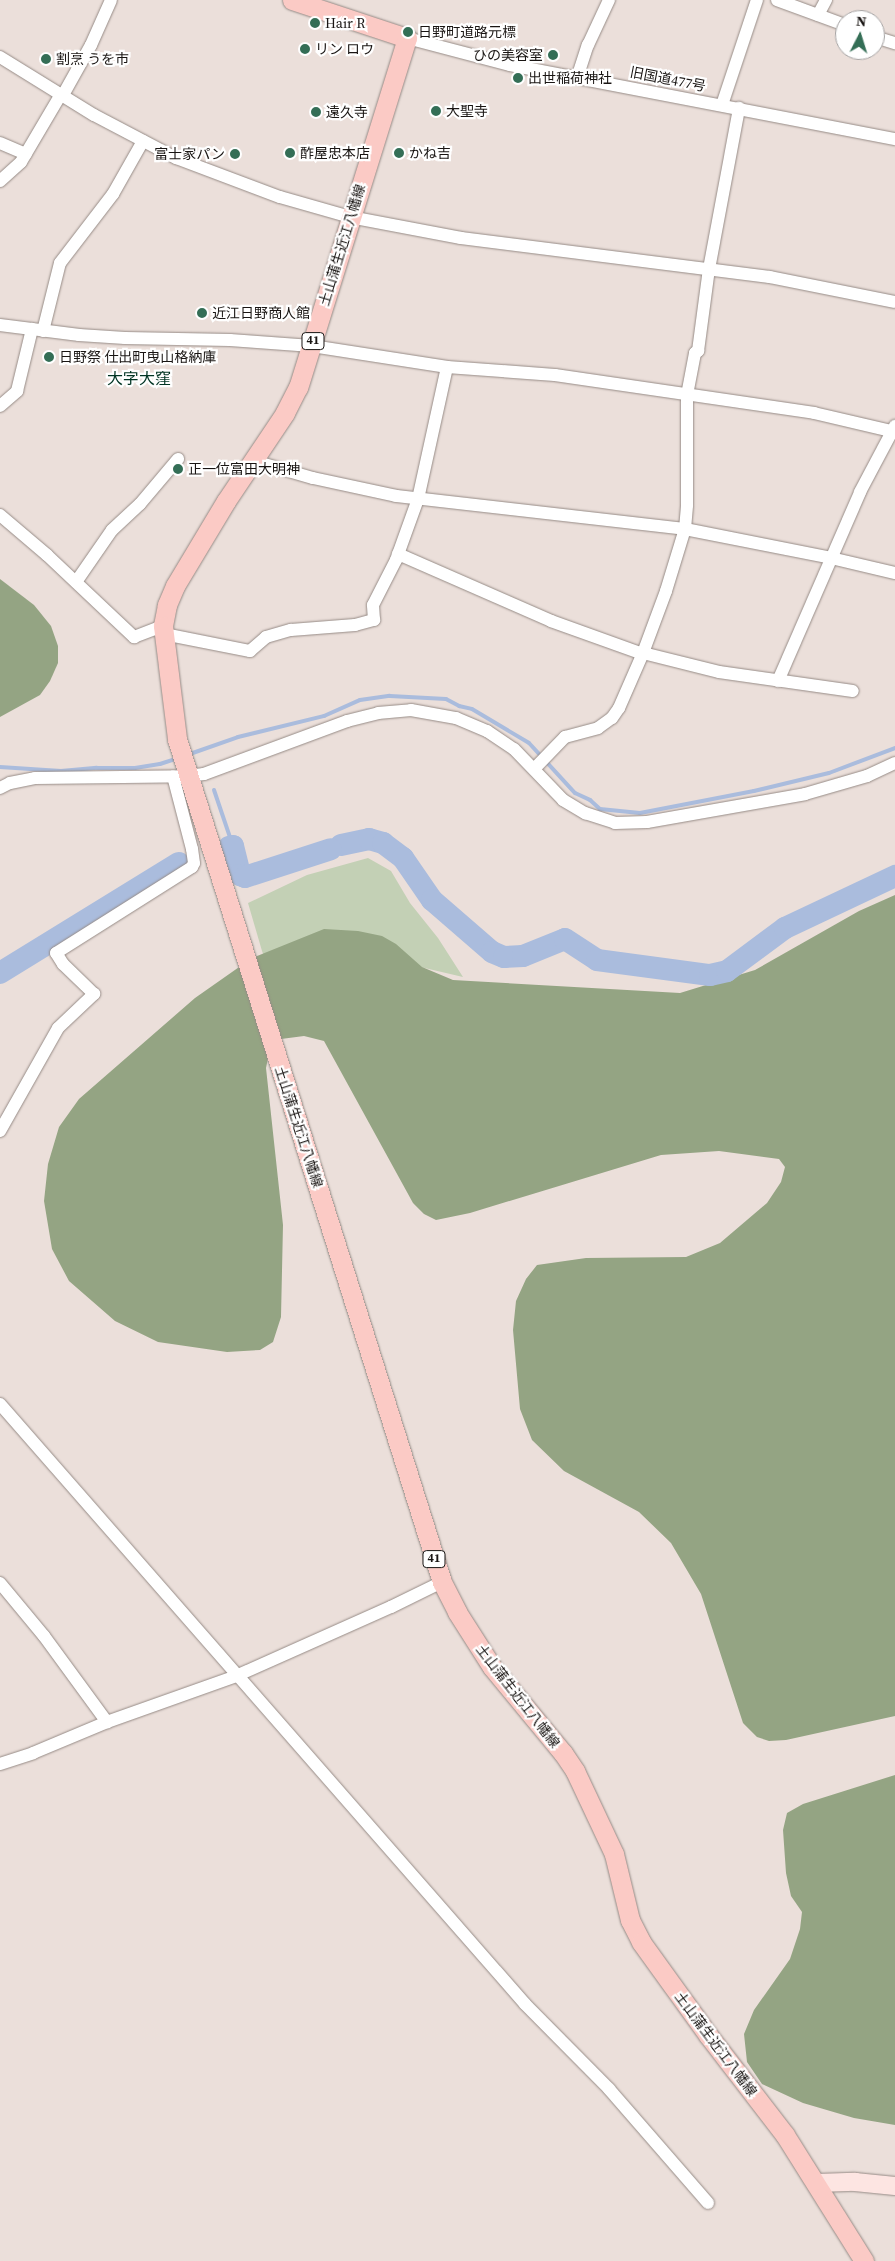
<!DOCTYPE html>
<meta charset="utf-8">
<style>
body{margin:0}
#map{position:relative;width:895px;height:2261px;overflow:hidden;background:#ebdfda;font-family:"Source Serif 4","Noto Sans JP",serif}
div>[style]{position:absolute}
.green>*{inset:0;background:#c3d0b5}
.forest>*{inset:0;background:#94a483}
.stream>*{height:4px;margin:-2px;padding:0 2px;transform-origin:2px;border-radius:2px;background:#aabcdd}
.river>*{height:22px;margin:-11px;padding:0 11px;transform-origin:11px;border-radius:11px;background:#aabcdd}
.roads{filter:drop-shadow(0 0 1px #968b86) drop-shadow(0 0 1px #968b86)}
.street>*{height:12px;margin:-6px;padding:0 6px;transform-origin:6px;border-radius:6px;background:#fff}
.secondary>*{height:18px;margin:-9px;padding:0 9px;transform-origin:9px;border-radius:9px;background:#fde5e2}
.primary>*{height:19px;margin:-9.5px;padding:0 9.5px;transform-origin:9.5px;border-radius:9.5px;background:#fbcac5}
.dots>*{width:14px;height:14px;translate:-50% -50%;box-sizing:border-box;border:2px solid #fff;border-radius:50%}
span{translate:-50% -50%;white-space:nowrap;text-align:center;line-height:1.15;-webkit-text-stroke:4.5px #fff;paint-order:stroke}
.shield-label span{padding:1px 4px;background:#fff;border:1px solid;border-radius:4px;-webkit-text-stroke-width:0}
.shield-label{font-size:12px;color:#191513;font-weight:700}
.poi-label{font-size:14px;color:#191513}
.left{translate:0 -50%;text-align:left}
.right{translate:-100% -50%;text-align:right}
.street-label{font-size:14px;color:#191513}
.quarter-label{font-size:16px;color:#013423}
.north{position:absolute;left:835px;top:10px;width:50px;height:50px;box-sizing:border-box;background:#fff;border:1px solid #a3a1a1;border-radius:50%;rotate:5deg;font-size:14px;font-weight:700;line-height:20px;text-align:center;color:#191513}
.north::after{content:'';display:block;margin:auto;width:18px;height:22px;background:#346e56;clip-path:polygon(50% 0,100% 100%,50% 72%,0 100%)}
</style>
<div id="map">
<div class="green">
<div style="clip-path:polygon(368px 858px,391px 871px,410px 903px,438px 938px,463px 977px,382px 958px,274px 984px,262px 951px,248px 903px,307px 875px)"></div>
</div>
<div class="forest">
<div style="clip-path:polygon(0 579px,34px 605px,51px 626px,58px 646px,58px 663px,50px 681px,40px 695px,0 717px)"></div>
<div style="clip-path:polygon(895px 895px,895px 1716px,786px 1740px,769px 1741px,757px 1737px,743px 1723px,701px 1594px,671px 1543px,639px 1512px,564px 1471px,532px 1440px,520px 1409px,513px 1330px,516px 1301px,526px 1279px,537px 1265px,586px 1258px,686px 1257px,720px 1243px,767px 1203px,781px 1182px,785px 1167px,779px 1159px,719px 1151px,661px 1155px,470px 1213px,436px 1220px,424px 1214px,413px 1203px,324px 1041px,304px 1036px,281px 1039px,270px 1048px,266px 1068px,283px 1225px,281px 1317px,273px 1342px,260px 1350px,227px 1352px,158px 1342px,115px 1321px,69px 1281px,52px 1249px,44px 1201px,48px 1164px,59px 1127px,79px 1099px,195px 998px,252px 958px,324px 929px,358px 931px,382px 936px,396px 944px,422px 967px,453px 980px,680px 993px,755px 970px,859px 911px)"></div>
<div style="clip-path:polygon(895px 1775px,895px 2125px,854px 2118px,803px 2103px,762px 2084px,747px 2062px,744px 2034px,754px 2010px,790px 1959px,800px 1929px,802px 1912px,791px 1896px,786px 1873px,783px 1830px,787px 1813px,803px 1804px)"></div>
</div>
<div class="stream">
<div style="left:187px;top:755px;width:54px;rotate:-19.4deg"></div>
<div style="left:238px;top:737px;width:89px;rotate:-13.7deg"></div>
<div style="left:324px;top:716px;width:39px;rotate:-24deg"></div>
<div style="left:360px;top:700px;width:30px;rotate:-8deg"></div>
<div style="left:390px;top:696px;width:56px;rotate:3.1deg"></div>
<div style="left:446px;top:699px;width:15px;rotate:28deg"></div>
<div style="left:459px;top:706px;width:13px;rotate:13deg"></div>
<div style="left:472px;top:709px;width:66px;rotate:30.8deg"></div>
<div style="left:529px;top:743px;width:68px;rotate:47.4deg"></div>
<div style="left:575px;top:793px;width:17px;rotate:25deg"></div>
<div style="left:590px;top:800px;width:13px;rotate:42deg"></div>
<div style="left:600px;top:809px;width:40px;rotate:5.7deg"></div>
<div style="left:640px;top:813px;width:116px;rotate:-10.9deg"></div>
<div style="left:754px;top:791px;width:77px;rotate:-13.5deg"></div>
<div style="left:829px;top:773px;width:71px;rotate:-20.7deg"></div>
<div style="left:0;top:767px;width:61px;rotate:3.8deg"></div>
<div style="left:61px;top:771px;width:36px;rotate:-5deg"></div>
<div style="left:97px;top:768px;width:38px"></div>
<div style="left:135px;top:768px;width:25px;rotate:-9deg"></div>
<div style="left:160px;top:764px;width:19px;rotate:-18deg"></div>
<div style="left:214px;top:790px;width:59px;rotate:71.3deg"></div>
</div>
<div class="river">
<div style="left:341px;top:845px;width:29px;rotate:-12deg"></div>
<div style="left:369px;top:839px;width:15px;rotate:16deg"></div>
<div style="left:383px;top:843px;width:25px;rotate:37deg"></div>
<div style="left:403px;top:858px;width:51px;rotate:55.4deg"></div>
<div style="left:432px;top:900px;width:79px;rotate:40.9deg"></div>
<div style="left:492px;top:952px;width:13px;rotate:23deg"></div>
<div style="left:504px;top:957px;width:19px;rotate:-3deg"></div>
<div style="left:523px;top:956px;width:45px;rotate:-22deg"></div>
<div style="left:565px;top:939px;width:38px;rotate:33deg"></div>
<div style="left:597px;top:960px;width:114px;rotate:7.6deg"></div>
<div style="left:710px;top:975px;width:17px;rotate:-13deg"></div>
<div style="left:727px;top:971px;width:72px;rotate:-36.6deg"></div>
<div style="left:785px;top:928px;width:122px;rotate:-25.3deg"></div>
<div style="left:229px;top:847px;width:4px;rotate:-14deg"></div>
<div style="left:233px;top:846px;width:30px;rotate:76deg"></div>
<div style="left:240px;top:875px;width:5px;rotate:22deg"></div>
<div style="left:245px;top:877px;width:90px;rotate:-18deg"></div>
<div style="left:0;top:973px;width:210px;rotate:-31.6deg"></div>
</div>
<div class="roads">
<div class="street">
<div style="left:777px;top:0;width:72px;rotate:20.2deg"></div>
<div style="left:818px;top:15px;width:17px;rotate:-62deg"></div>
<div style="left:875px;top:37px;width:21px;rotate:17deg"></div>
<div style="left:407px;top:38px;width:106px;rotate:14.7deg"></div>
<div style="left:510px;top:65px;width:392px;rotate:10.9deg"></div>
<div style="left:0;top:57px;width:110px;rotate:31.7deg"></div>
<div style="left:94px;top:115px;width:93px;rotate:27.7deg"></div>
<div style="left:176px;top:158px;width:111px;rotate:20.6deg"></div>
<div style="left:280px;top:197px;width:73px;rotate:15.9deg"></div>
<div style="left:350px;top:217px;width:113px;rotate:10.7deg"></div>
<div style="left:461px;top:238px;width:311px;rotate:7.2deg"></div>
<div style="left:770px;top:277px;width:127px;rotate:11.3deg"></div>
<div style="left:577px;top:78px;width:35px;rotate:-72deg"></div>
<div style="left:588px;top:45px;width:50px;rotate:-65deg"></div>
<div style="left:63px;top:95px;width:57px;rotate:-60.8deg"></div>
<div style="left:91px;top:45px;width:49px;rotate:-66deg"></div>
<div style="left:722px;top:105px;width:111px;rotate:-71.6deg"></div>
<div style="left:0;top:143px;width:28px;rotate:23deg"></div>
<div style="left:0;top:181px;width:28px;rotate:-42deg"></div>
<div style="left:21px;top:162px;width:79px;rotate:-59.5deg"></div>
<div style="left:0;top:325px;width:80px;rotate:7.2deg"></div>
<div style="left:79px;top:335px;width:46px;rotate:3.7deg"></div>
<div style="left:125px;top:338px;width:105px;rotate:1.1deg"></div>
<div style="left:230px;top:340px;width:82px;rotate:4.2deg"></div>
<div style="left:312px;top:346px;width:137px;rotate:8.8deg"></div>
<div style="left:447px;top:367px;width:108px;rotate:4.2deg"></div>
<div style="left:555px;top:375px;width:262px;rotate:8.3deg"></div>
<div style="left:814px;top:413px;width:83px;rotate:13.2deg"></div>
<div style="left:43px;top:331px;width:70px;rotate:-76deg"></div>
<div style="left:60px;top:263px;width:87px;rotate:-52.5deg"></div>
<div style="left:113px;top:194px;width:61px;rotate:-60.5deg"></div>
<div style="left:0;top:406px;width:23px;rotate:-41deg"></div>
<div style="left:17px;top:391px;width:64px;rotate:-76.4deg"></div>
<div style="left:254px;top:461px;width:61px;rotate:16.1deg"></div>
<div style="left:313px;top:478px;width:85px;rotate:12.2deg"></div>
<div style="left:396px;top:496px;width:291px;rotate:6.5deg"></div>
<div style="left:685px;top:529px;width:149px;rotate:11.2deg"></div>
<div style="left:831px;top:558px;width:66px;rotate:13.2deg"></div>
<div style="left:0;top:515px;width:62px;rotate:40.4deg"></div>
<div style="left:47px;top:555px;width:120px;rotate:43.3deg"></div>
<div style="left:134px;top:637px;width:31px;rotate:-21deg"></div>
<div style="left:398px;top:554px;width:167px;rotate:23.6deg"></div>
<div style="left:551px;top:621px;width:98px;rotate:19.7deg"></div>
<div style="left:76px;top:582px;width:63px;rotate:-55.3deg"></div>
<div style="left:112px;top:530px;width:38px;rotate:-43deg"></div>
<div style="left:140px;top:504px;width:59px;rotate:-49.8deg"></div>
<div style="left:164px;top:634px;width:88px;rotate:11.2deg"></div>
<div style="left:250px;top:651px;width:21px;rotate:-41deg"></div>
<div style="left:266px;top:637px;width:26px;rotate:-16deg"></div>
<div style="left:291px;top:630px;width:64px;rotate:-4.5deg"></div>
<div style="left:355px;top:625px;width:20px;rotate:-15deg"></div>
<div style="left:374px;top:620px;width:15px;rotate:-94deg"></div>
<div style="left:373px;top:605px;width:51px;rotate:-62.9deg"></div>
<div style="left:396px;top:560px;width:65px;rotate:-70.2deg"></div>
<div style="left:418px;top:499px;width:135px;rotate:-77.6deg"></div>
<div style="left:643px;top:653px;width:78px;rotate:14deg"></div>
<div style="left:719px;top:672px;width:135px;rotate:8.1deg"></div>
<div style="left:778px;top:681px;width:206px;rotate:-66.5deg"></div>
<div style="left:860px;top:492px;width:75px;rotate:-62.1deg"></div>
<div style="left:534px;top:769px;width:45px;rotate:-45.9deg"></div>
<div style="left:565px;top:737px;width:34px;rotate:-15deg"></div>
<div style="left:598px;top:728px;width:17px;rotate:-36deg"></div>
<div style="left:612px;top:718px;width:12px;rotate:-55deg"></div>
<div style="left:619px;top:708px;width:60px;rotate:-66.4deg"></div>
<div style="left:643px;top:653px;width:66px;rotate:-69.6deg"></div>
<div style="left:666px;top:591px;width:65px;rotate:-73deg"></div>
<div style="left:685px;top:529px;width:24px;rotate:-85deg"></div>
<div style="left:687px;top:505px;width:110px;rotate:-90deg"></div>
<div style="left:687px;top:395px;width:43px;rotate:-79.2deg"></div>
<div style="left:695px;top:353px;width:4px;rotate:-34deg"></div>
<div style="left:698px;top:351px;width:83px;rotate:-82.4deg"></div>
<div style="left:709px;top:269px;width:164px;rotate:-79.4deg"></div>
<div style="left:0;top:788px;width:11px;rotate:-27deg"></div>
<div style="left:10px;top:783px;width:25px;rotate:-11deg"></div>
<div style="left:35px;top:778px;width:153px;rotate:-0.7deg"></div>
<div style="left:188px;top:776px;width:16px;rotate:-7deg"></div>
<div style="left:204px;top:774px;width:153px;rotate:-20.3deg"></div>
<div style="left:347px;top:721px;width:32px;rotate:-14deg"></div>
<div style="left:378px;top:713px;width:33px;rotate:-5deg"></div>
<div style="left:411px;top:710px;width:46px;rotate:10.1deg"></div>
<div style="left:456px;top:718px;width:34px;rotate:23deg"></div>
<div style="left:487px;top:731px;width:32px;rotate:34deg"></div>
<div style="left:514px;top:749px;width:71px;rotate:46.1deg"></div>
<div style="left:563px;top:800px;width:26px;rotate:31deg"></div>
<div style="left:585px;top:813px;width:32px;rotate:18deg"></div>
<div style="left:615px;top:823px;width:32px;rotate:-2deg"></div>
<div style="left:647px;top:822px;width:160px;rotate:-10deg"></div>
<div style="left:805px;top:794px;width:65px;rotate:-16.2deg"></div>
<div style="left:867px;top:776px;width:31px;rotate:-25deg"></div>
<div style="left:0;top:1131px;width:118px;rotate:-60.6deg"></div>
<div style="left:58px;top:1028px;width:50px;rotate:-43.4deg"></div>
<div style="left:94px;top:994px;width:43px;rotate:-135.9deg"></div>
<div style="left:63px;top:964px;width:13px;rotate:-122deg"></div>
<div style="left:56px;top:953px;width:161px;rotate:-32.3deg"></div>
<div style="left:192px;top:867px;width:4px;rotate:-63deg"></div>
<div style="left:194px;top:863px;width:14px;rotate:-98deg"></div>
<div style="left:192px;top:849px;width:75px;rotate:-104.6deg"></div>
<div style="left:0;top:1404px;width:797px;rotate:48.81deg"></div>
<div style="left:525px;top:2004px;width:120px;rotate:45.3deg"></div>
<div style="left:609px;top:2089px;width:151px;rotate:49deg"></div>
<div style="left:0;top:1583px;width:69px;rotate:50.3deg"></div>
<div style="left:44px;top:1636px;width:107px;rotate:53.8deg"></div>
<div style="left:0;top:1764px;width:35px;rotate:-18deg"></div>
<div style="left:33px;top:1753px;width:80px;rotate:-22.7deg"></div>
<div style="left:107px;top:1722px;width:137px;rotate:-19.6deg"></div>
<div style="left:236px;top:1676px;width:170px;rotate:-24deg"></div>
<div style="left:391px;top:1607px;width:57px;rotate:-26.1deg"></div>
</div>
<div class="secondary">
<div style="left:817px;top:2183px;width:38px;rotate:-2deg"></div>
<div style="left:855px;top:2182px;width:40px;rotate:5.7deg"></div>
</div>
<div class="primary">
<div style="left:292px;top:0;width:121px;rotate:18.3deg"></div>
<div style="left:407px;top:38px;width:366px;rotate:107.3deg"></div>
<div style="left:298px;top:387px;width:29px;rotate:117deg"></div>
<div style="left:285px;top:413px;width:106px;rotate:123.8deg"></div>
<div style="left:226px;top:501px;width:99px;rotate:121deg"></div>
<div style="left:175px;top:586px;width:21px;rotate:113deg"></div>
<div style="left:167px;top:605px;width:21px;rotate:101deg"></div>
<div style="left:163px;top:626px;width:114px;rotate:82.9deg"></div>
<div style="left:177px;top:739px;width:884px;rotate:72.55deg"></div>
<div style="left:442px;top:1582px;width:34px;rotate:63deg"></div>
<div style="left:457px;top:1612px;width:65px;rotate:57.5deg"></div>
<div style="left:492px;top:1667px;width:112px;rotate:50.5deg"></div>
<div style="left:563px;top:1753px;width:22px;rotate:56deg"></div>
<div style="left:575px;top:1771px;width:92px;rotate:64.8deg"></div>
<div style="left:614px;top:1854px;width:68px;rotate:76.4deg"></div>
<div style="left:630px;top:1920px;width:25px;rotate:63deg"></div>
<div style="left:641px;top:1942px;width:115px;rotate:54.2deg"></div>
<div style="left:708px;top:2035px;width:126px;rotate:52.4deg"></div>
<div style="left:785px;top:2135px;width:149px;rotate:57.9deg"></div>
</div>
</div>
<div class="dots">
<div style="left:315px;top:23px;background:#346e56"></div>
<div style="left:408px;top:32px;background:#346e56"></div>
<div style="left:305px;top:49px;background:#346e56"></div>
<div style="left:553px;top:55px;background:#346e56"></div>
<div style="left:46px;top:59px;background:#346e56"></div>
<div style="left:518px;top:78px;background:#346e56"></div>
<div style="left:436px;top:111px;background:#346e56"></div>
<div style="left:316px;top:112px;background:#346e56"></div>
<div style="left:290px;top:153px;background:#346e56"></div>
<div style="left:399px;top:153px;background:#346e56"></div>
<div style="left:235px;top:154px;background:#346e56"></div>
<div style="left:202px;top:313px;background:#346e56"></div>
<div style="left:49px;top:357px;background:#346e56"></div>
<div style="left:178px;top:469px;background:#346e56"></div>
</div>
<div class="shield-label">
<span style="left:313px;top:341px">41</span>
<span style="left:434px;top:1559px">41</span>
</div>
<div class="poi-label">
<span class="left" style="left:325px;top:23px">Hair R</span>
<span class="left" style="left:418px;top:32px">日野町道路元標</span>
<span class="left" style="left:315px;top:49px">リン ロウ</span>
<span class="right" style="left:543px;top:55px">ひの美容室</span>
<span class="left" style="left:56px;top:59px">割烹 うを市</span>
<span class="left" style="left:528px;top:78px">出世稲荷神社</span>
<span class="left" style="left:446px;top:111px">大聖寺</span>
<span class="left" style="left:326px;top:112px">遠久寺</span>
<span class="left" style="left:300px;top:153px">酢屋忠本店</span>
<span class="left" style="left:409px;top:153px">かね吉</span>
<span class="right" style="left:225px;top:154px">富士家パン</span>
<span class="left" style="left:212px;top:313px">近江日野商人館</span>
<span class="left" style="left:59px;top:357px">日野祭 仕出町曳山格納庫</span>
<span class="left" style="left:188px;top:469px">正一位富田大明神</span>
</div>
<div class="street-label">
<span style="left:668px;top:79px;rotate:11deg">旧国道477号</span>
<span style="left:342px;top:245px;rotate:-73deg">土山蒲生近江八幡線</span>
<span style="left:299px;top:1127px;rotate:72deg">土山蒲生近江八幡線</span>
<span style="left:518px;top:1696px;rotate:52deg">土山蒲生近江八幡線</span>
<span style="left:716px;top:2044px;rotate:53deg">土山蒲生近江八幡線</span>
</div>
<div class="quarter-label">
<span style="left:139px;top:378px">大字大窪</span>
</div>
<div class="north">N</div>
</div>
